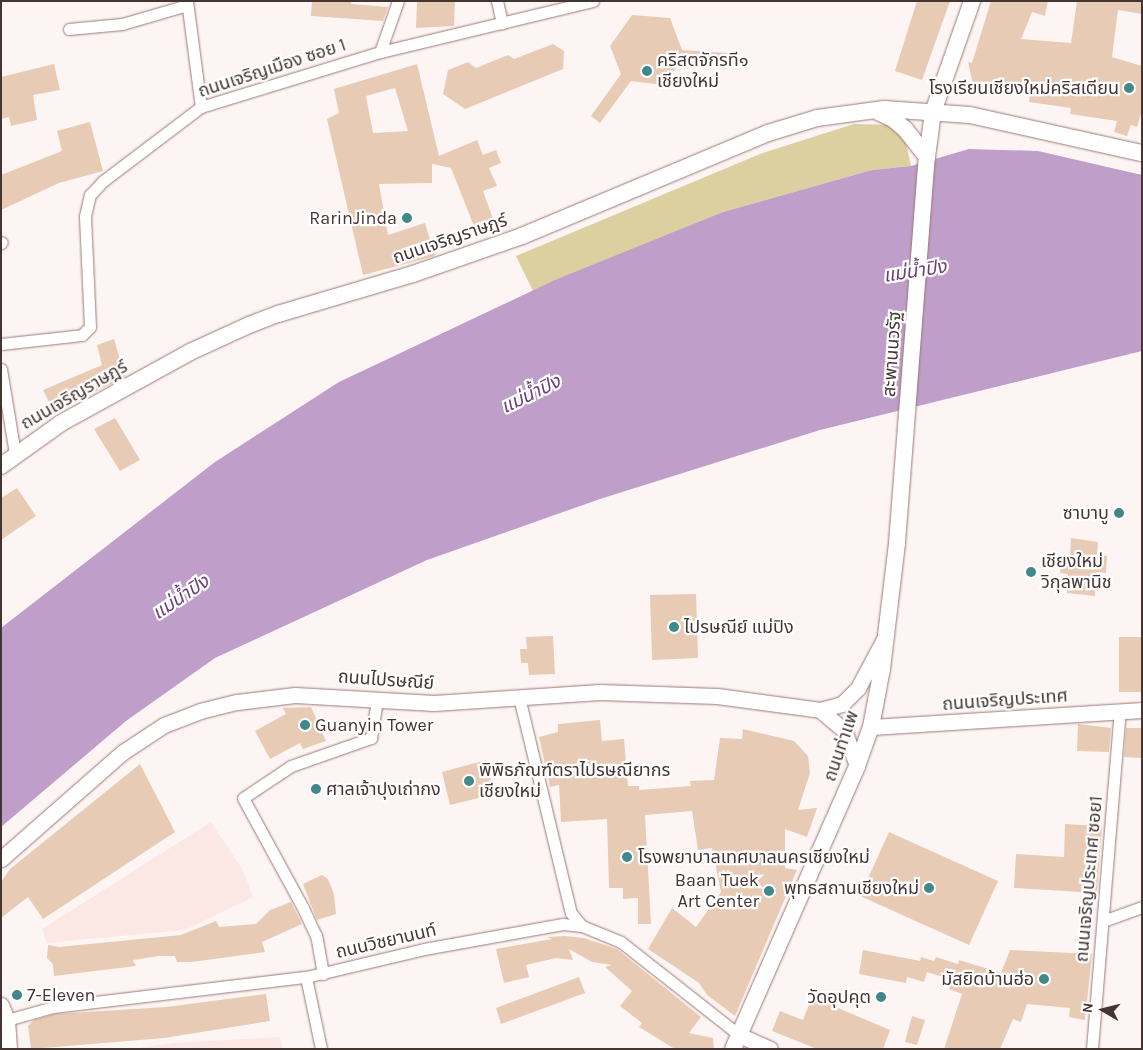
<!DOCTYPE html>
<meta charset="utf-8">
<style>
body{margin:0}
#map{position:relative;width:1143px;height:1050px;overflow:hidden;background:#fdf5f4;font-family:Karla,"Noto Sans Thai",sans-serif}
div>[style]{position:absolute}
.built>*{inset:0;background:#fbe8e5}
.green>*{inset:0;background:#dccfa0}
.water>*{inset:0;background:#bf9fc9}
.building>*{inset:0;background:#e8cbb5}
.roads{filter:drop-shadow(0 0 1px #9b7975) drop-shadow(0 0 1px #9b7975)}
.minor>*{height:11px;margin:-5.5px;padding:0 5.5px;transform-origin:5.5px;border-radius:5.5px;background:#fff}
.tertiary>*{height:15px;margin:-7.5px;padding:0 7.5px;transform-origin:7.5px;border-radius:7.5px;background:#fff}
.secondary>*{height:16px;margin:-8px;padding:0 8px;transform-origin:8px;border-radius:8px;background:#fff}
.dots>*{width:14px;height:14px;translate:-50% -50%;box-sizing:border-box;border:2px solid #fff;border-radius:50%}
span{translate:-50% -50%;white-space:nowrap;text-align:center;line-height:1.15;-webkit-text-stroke:4.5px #fff;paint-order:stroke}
.poi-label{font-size:18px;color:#443533}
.left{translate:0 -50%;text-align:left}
.right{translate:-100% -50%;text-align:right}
.street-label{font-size:18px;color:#443533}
.water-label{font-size:19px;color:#6a4076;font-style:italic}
.frame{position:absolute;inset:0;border:2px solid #443533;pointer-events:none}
.north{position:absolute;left:1078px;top:985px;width:50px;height:50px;-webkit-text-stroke:4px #fff;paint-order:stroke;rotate:278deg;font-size:14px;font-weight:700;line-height:20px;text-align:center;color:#443533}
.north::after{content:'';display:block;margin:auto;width:18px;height:22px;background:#443533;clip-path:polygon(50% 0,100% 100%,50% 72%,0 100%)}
</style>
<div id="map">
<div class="built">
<div style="clip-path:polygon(211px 822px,243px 870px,253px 897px,185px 930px,47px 943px,42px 929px)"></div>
<div style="clip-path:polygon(280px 1037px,283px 1049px,132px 1049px,173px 1043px)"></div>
</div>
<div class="green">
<div style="clip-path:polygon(854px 124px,902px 125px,911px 166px,872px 170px,723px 212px,533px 291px,516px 256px,760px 154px)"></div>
</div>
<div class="water">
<div style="clip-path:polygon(969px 149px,1038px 151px,1142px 175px,1142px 351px,820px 430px,600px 499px,427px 560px,215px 658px,126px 721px,1px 827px,1px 628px,215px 462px,339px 382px,555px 280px,723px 212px,872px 170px,911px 166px)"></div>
</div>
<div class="building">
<div style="clip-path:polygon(312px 1px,352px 1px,351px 4px,388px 7px,383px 21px,311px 16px)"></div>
<div style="clip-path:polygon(417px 1px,455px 1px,454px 26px,416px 28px)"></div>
<div style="clip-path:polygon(917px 1px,950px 1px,922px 80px,895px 71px)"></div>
<div style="clip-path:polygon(991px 1px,1048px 1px,1045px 16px,1032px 12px,1021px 39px,1071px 43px,1077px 1px,1142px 1px,1142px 14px,1118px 10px,1112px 57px,1142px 66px,1142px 110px,1137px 127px,1131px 125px,1127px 136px,1114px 132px,1117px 121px,1070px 114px,1071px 108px,1029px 102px,1030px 94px,974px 89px,968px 62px,972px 63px)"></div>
<div style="clip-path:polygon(632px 15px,670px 18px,682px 50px,729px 53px,727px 69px,680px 63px,663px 85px,631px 81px,600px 123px,591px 116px,621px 74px,610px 46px)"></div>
<div style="clip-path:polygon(553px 44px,564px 51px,563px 69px,465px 109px,443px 94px,448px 70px,468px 62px,476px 68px,508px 55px,514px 59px)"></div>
<div style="clip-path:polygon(54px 64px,60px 90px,33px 95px,37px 120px,11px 126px,9px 117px,1px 119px,1px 77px)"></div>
<div style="clip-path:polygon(evenodd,417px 64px,439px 156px,477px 140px,483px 155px,496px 150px,501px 163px,489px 168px,497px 186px,483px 191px,496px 227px,477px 234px,451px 168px,432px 164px,432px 183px,379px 184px,388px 235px,425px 223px,435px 256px,363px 275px,327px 119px,339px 113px,334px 89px,417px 64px,395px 88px,408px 131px,373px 133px,366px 96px,395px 88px)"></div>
<div style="clip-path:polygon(90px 122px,103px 171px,59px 183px,1px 210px,1px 175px,62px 151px,57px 131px)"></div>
<div style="clip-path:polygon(114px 339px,125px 377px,54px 412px,43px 390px,102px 365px,97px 345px)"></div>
<div style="clip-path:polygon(115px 418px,140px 460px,120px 471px,94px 429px)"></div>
<div style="clip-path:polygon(17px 488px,36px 516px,1px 540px,1px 498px)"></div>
<div style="clip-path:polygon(1071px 538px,1098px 542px,1097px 555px,1107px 556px,1106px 573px,1096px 572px,1095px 596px,1067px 593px,1068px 574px,1060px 573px,1062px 556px,1070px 558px)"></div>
<div style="clip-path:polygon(696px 594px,698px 658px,652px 660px,650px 595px)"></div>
<div style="clip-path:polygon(553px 636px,555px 674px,529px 675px,528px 663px,521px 663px,520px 649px,527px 649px,526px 637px)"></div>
<div style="clip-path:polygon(1119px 637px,1142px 637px,1142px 692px,1119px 692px)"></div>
<div style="clip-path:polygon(311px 707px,326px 741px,303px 749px,300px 743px,270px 759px,255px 731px,286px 714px,283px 708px)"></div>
<div style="clip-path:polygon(600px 720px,602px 741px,624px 739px,628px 786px,639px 786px,639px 790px,691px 786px,690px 781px,714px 780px,720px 738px,742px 739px,743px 729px,794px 741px,808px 756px,810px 773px,798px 810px,817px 808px,807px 837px,785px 829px,785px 868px,797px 870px,735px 1016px,707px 995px,699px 983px,648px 949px,672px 908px,696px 927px,721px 892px,712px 848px,698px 850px,692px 811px,645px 815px,651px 924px,638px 924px,638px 898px,623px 899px,623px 888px,609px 888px,607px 819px,561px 822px,559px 785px,550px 787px,539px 737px,558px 732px,558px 724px)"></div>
<div style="clip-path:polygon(1078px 724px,1111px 728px,1109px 752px,1077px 751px)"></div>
<div style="clip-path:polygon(1126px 728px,1142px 728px,1142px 758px,1124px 757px)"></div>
<div style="clip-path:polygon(486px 760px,495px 794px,450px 805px,442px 772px)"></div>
<div style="clip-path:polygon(140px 764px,175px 832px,43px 919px,28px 897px,1px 918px,1px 882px,10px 869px)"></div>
<div style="clip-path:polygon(1065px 824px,1102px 826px,1097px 893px,1014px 888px,1016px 854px,1064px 857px)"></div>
<div style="clip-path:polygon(889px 832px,998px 881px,969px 945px,860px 896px)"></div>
<div style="clip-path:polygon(322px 875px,328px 879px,334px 894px,336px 914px,317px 920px,303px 884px)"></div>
<div style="clip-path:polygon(291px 902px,302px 924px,262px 942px,265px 952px,192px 962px,177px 962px,175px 956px,159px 956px,133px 960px,136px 966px,54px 976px,53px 964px,47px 958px,48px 945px,59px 947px,181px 935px,216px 921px,219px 927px,256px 924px,270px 910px)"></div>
<div style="clip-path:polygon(565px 936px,584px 938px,617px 949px,701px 1017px,689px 1033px,713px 1038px,714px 1049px,675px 1049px,639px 1027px,642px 1023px,620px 1006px,632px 991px,605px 967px,612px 965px,592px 962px,569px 949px,573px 960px,556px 958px,526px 965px,529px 977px,504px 983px,496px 949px,552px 939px,547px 937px)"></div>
<div style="clip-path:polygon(863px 950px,920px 961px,921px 957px,934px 961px,936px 957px,958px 964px,959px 960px,1001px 973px,1010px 950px,1092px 954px,1085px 1020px,1069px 1017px,1070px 1008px,1027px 1004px,1021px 1022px,1013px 1019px,1000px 1049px,944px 1049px,962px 994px,949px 989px,952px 980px,927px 972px,924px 982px,907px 977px,906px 983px,859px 974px)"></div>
<div style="clip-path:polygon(579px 977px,585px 993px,501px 1024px,496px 1008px)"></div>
<div style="clip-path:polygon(266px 994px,270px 1021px,164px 1038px,31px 1049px,28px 1026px,34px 1020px,54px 1014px,166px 1007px)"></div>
<div style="clip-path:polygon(812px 997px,890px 1030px,883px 1049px,817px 1049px,772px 1031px,780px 1011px,803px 1020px)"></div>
<div style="clip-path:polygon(912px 1016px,925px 1020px,917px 1045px,905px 1042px)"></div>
</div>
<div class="roads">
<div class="minor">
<div style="left:187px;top:1px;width:107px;rotate:82.5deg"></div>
<div style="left:497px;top:1px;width:23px;rotate:77deg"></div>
<div style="left:69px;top:29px;width:53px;rotate:-5.4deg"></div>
<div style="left:122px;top:24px;width:68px;rotate:-16.3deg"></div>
<div style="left:380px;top:52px;width:54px;rotate:-70.6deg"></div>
<div style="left:1px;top:243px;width:1px;rotate:-45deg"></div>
<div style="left:1px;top:344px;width:81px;rotate:-6.3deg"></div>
<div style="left:82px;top:335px;width:11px;rotate:-45deg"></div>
<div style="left:90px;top:327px;width:111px;rotate:-92.6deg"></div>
<div style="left:85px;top:216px;width:22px;rotate:-77deg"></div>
<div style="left:90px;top:195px;width:19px;rotate:-47deg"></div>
<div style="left:103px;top:181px;width:123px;rotate:-37.1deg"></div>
<div style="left:201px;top:107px;width:187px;rotate:-17.1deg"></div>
<div style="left:380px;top:52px;width:219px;rotate:-13.5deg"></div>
<div style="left:1px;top:369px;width:86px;rotate:80.6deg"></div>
<div style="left:519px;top:697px;width:222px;rotate:76.5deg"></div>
<div style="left:571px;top:913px;width:17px;rotate:50deg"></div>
<div style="left:1103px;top:921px;width:41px;rotate:-19.7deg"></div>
<div style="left:323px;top:974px;width:39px;rotate:-100deg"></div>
<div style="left:316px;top:936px;width:31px;rotate:-115deg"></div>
<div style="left:303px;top:908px;width:125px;rotate:-118.6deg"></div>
<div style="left:243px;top:798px;width:58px;rotate:-33.7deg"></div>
<div style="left:291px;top:766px;width:85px;rotate:-19.3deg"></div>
<div style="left:371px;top:738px;width:38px;rotate:-81deg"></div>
<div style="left:306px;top:977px;width:74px;rotate:78.2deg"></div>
<div style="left:7px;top:1020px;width:48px;rotate:-15.8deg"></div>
<div style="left:53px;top:1007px;width:255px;rotate:-6.8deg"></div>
<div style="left:306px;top:977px;width:121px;rotate:-13.3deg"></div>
<div style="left:424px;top:949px;width:141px;rotate:-10.2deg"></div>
<div style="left:563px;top:924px;width:19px;rotate:6deg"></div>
<div style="left:582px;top:926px;width:42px;rotate:22.3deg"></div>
<div style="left:621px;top:942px;width:150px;rotate:38.2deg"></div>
<div style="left:1092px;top:1049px;width:338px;rotate:-85.3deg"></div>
</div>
<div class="tertiary">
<div style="left:820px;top:710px;width:31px;rotate:40deg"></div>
<div style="left:844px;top:730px;width:38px;rotate:70deg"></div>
<div style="left:871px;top:727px;width:272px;rotate:-3.6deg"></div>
<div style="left:1px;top:859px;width:162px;rotate:-41.3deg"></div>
<div style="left:123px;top:752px;width:49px;rotate:-33.4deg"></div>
<div style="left:164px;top:725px;width:39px;rotate:-21deg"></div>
<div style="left:200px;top:711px;width:38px;rotate:-14deg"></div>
<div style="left:237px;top:702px;width:58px;rotate:-6.9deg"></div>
<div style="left:295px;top:695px;width:139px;rotate:3.3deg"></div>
<div style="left:434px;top:703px;width:166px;rotate:-3.8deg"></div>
<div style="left:600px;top:692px;width:117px;rotate:2deg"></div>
<div style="left:717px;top:696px;width:104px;rotate:7.7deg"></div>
<div style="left:820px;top:710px;width:23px;rotate:-15deg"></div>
<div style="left:842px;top:704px;width:23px;rotate:-45deg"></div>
<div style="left:858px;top:688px;width:55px;rotate:-62deg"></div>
<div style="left:1px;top:1005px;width:16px;rotate:68deg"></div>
<div style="left:7px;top:1020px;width:29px;rotate:86deg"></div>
<div style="left:739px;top:1035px;width:34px;rotate:24deg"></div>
</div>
<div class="secondary">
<div style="left:878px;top:112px;width:17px;rotate:25deg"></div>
<div style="left:893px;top:119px;width:16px;rotate:40deg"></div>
<div style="left:905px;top:129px;width:36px;rotate:52deg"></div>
<div style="left:1px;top:466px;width:74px;rotate:-35.6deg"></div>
<div style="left:61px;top:423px;width:147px;rotate:-28.8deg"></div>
<div style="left:190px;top:352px;width:65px;rotate:-24.6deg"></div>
<div style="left:249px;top:325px;width:31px;rotate:-21deg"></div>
<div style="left:278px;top:314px;width:141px;rotate:-16.5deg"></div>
<div style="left:413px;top:274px;width:115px;rotate:-19.2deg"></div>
<div style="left:522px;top:236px;width:267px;rotate:-22.7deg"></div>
<div style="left:768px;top:133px;width:51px;rotate:-17deg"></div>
<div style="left:817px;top:118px;width:68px;rotate:-7.7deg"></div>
<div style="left:884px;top:109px;width:86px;rotate:4deg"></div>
<div style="left:970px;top:115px;width:176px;rotate:12.5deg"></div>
<div style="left:733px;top:1049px;width:309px;rotate:-66.3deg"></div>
<div style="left:857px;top:766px;width:41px;rotate:-70.3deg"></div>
<div style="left:871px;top:727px;width:59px;rotate:-79.3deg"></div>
<div style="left:882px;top:669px;width:127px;rotate:-83.2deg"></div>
<div style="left:897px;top:543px;width:387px;rotate:-85.6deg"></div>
<div style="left:927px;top:157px;width:45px;rotate:-82.4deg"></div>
<div style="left:933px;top:112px;width:118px;rotate:-70.6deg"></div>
</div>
</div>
<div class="dots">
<div style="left:647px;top:71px;background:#408889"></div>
<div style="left:1129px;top:88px;background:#408889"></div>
<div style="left:407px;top:218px;background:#408889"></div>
<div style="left:1119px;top:513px;background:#408889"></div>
<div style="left:1031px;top:572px;background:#408889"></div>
<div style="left:674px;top:627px;background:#408889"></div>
<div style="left:305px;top:725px;background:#408889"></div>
<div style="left:469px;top:781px;background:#408889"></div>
<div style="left:316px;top:789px;background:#408889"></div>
<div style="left:627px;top:857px;background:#408889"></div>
<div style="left:929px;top:888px;background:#408889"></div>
<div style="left:769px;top:891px;background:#408889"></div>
<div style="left:1044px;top:979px;background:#408889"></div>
<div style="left:17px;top:995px;background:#408889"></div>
<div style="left:881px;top:997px;background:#408889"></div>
</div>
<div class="poi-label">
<span class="left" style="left:657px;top:71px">คริสตจักรที๑<br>เชียงใหม่</span>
<span class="right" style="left:1119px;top:88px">โรงเรียนเชียงใหม่คริสเตียน</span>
<span class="right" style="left:397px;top:218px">RarinJinda</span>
<span class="right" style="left:1109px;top:513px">ซาบาบู</span>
<span class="left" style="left:1041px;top:572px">เชียงใหม่<br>วิกุลพานิช</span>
<span class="left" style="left:684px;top:627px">ไปรษณีย์ แม่ปิง</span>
<span class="left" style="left:315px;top:725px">Guanyin Tower</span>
<span class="left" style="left:479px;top:781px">พิพิธภัณฑ์ตราไปรษณียากร<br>เชียงใหม่</span>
<span class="left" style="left:326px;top:789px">ศาลเจ้าปุงเถ่ากง</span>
<span class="left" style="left:638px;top:857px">โรงพยาบาลเทศบาลนครเชียงใหม่</span>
<span class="right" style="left:759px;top:891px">Baan Tuek<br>Art Center</span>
<span class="right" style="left:919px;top:888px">พุทธสถานเชียงใหม่</span>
<span class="right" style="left:1034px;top:979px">มัสยิดบ้านฮ่อ</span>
<span class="left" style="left:27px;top:995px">7-Eleven</span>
<span class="right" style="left:871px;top:997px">วัดอุปคุต</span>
</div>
<div class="street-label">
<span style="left:272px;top:68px;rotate:-18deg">ถนนเจริญเมือง ซอย 1</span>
<span style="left:450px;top:239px;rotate:-19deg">ถนนเจริญราษฎร์</span>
<span style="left:892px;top:354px;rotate:-86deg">สะพานนวรัฐ</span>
<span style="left:74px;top:395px;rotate:-30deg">ถนนเจริญราษฎร์</span>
<span style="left:386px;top:680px;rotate:4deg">ถนนไปรษณีย์</span>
<span style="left:1005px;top:700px;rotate:-4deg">ถนนเจริญประเทศ</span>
<span style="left:841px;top:746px;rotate:-71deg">ถนนท่าแพ</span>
<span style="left:1089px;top:879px;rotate:-85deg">ถนนเจริญประเทศ ซอย1</span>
<span style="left:386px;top:941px;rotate:-13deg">ถนนวิชยานนท์</span>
</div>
<div class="water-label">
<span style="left:915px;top:272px;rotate:-9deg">แม่น้ำปิง</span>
<span style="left:531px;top:395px;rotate:-26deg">แม่น้ำปิง</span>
<span style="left:181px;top:598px;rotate:-34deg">แม่น้ำปิง</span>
</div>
<div class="frame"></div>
<div class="north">N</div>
</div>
